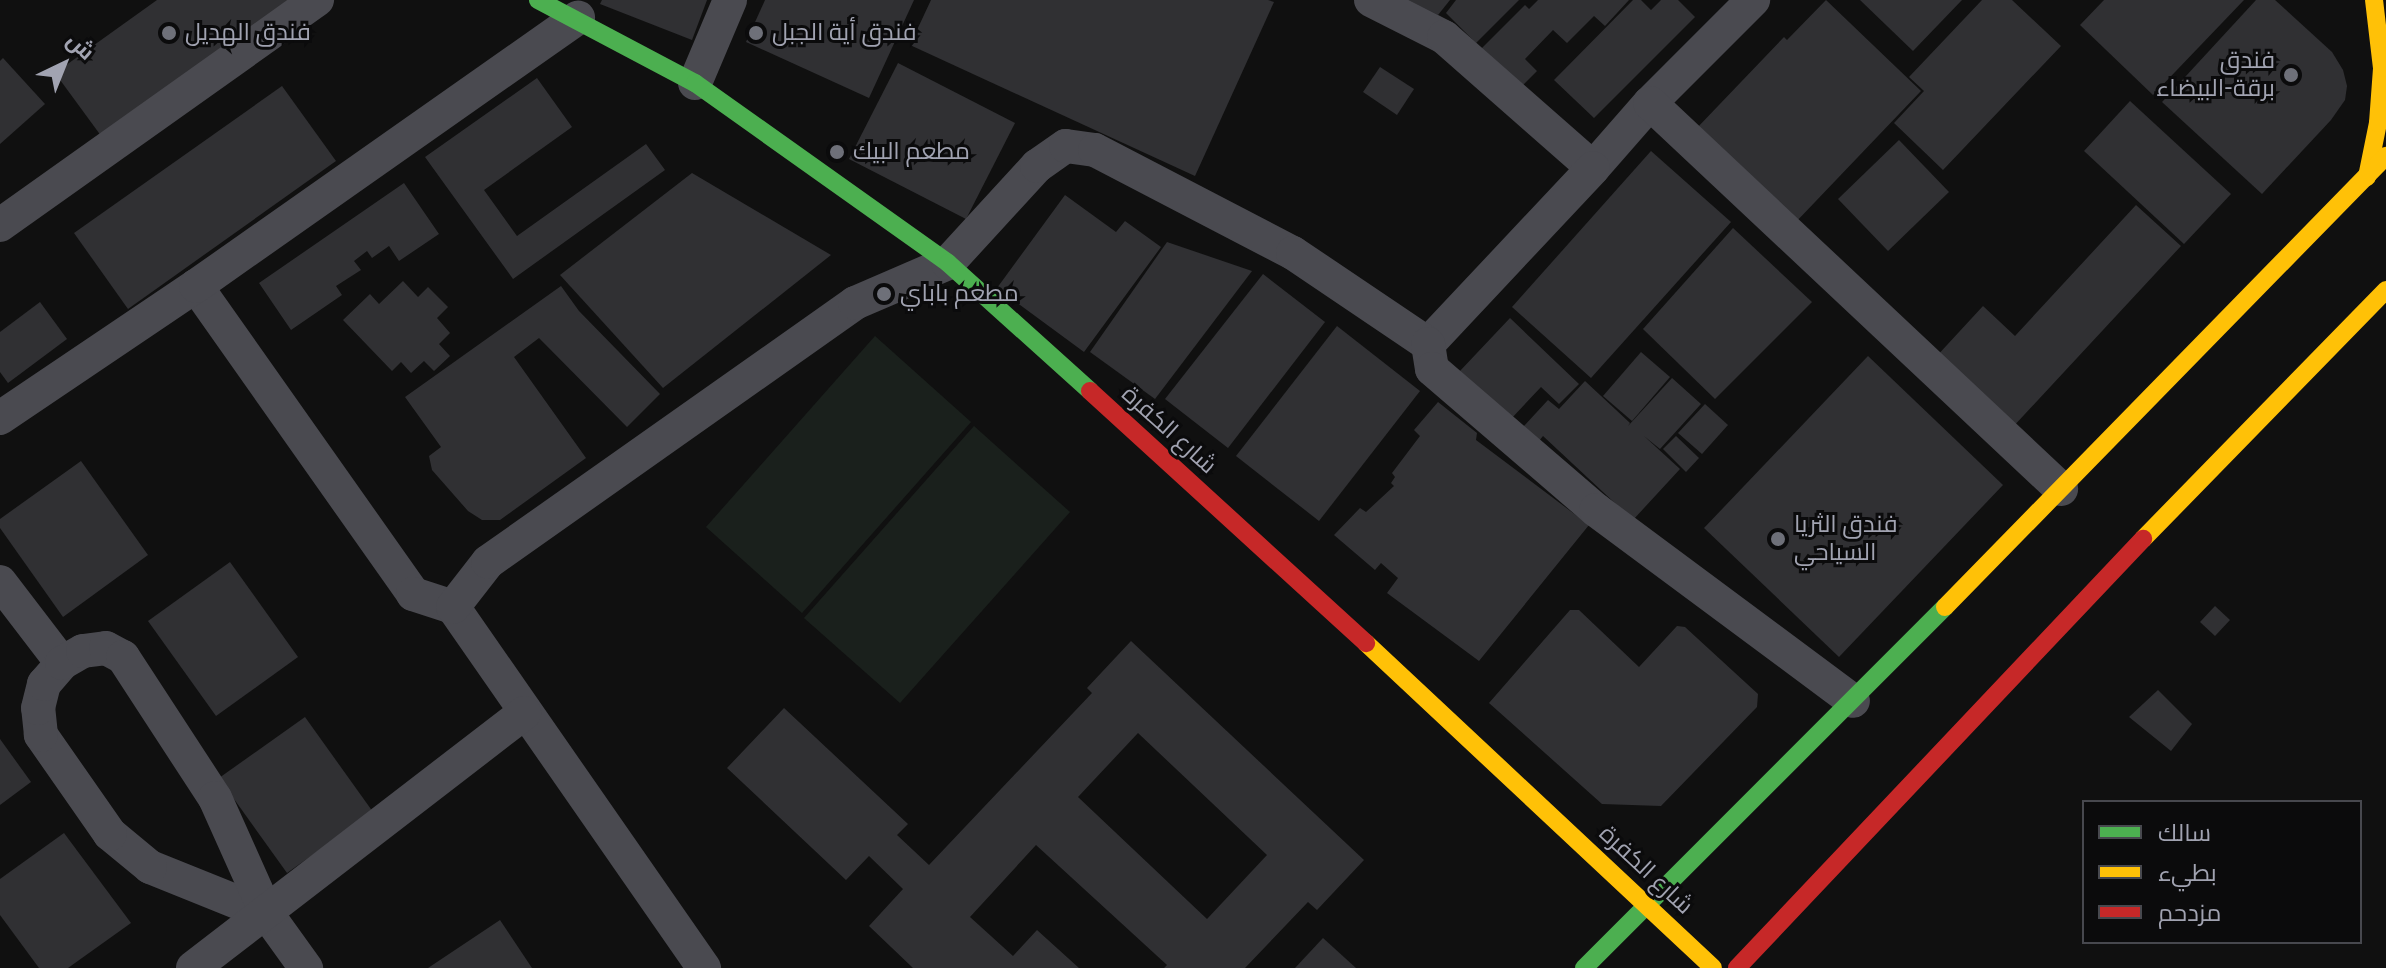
<!DOCTYPE html>
<meta charset="utf-8">
<style>
body{margin:0}
#map{position:relative;width:2386px;height:968px;overflow:hidden;background:#101010;font-family:"Fira Sans Condensed",Cairo,sans-serif}
div>[style]{position:absolute}
.green>*{inset:0;background:#1a201c}
.building>*{inset:0;background:#303033}
.street>*{height:34px;margin:-17px;padding:0 17px;transform-origin:17px;border-radius:17px;background:#4a4a50}
.fast>*{height:18px;margin:-9px;padding:0 9px;transform-origin:9px;border-radius:9px;background:#4caf50}
.slow>*{height:18px;margin:-9px;padding:0 9px;transform-origin:9px;border-radius:9px;background:#ffc107}
.jam>*{height:18px;margin:-9px;padding:0 9px;transform-origin:9px;border-radius:9px;background:#c62828}
.dots>*{width:22px;height:22px;translate:-50% -50%;box-sizing:border-box;border:4px solid #0b0b0c;border-radius:50%}
span{translate:-50% -50%;white-space:nowrap;text-align:center;line-height:1.15;-webkit-text-stroke:6px #0b0b0c;paint-order:stroke}
.poi-label{font-size:24px;color:#a1a3b1}
.left{translate:0 -50%;text-align:left}
.right{translate:-100% -50%;text-align:right}
.street-label{font-size:24px;color:#a1a3b1}
.legend{position:absolute;left:2082px;top:800px;width:280px;height:144px;box-sizing:border-box;background:#0b0b0c;border:2px solid #47484e;margin:0;padding:10px 14px;list-style:none;font-size:24px;color:#a1a3b1}
.legend li{display:flex;align-items:center;gap:16px;height:40px}
.legend b{width:40px;border:2px solid #47484e}
.north{position:absolute;left:24px;top:24px;width:80px;height:80px;-webkit-text-stroke:6px #0b0b0c;paint-order:stroke;rotate:43deg;font-size:22px;font-weight:700;line-height:32px;text-align:center;color:#a1a3b1}
.north::after{content:'';display:block;margin:auto;width:28px;height:36px;background:#a1a3b1;clip-path:polygon(50% 0,100% 100%,50% 72%,0 100%)}
</style>
<div id="map">
<div class="green">
<div style="clip-path:polygon(875px 336px,971px 422px,802px 613px,706px 527px)"></div>
<div style="clip-path:polygon(974px 426px,1070px 512px,900px 703px,804px 618px)"></div>
</div>
<div class="building">
<div style="clip-path:polygon(157px 0,299px 0,107px 144px,55px 73px)"></div>
<div style="clip-path:polygon(602px 0,707px 0,692px 40px,600px 4px)"></div>
<div style="clip-path:polygon(765px 0,914px 0,869px 98px,746px 42px)"></div>
<div style="clip-path:polygon(931px 0,1268px 0,1274px 2px,1195px 176px,910px 45px)"></div>
<div style="clip-path:polygon(1408px 0,1450px 0,1438px 15px)"></div>
<div style="clip-path:polygon(1456px 0,1519px 0,1476px 43px,1446px 13px)"></div>
<div style="clip-path:polygon(1538px 0,1629px 0,1605px 26px,1594px 16px,1567px 43px,1553px 30px,1525px 59px,1537px 71px,1520px 88px,1481px 49px,1525px 5px,1529px 9px)"></div>
<div style="clip-path:polygon(1633px 0,1641px 0,1651px 10px,1661px 0,1678px 0,1695px 17px,1594px 118px,1554px 80px)"></div>
<div style="clip-path:polygon(1826px 0,1921px 91px,1794px 224px,1696px 129px,1784px 37px,1787px 40px)"></div>
<div style="clip-path:polygon(1860px 0,1962px 0,1913px 51px)"></div>
<div style="clip-path:polygon(1982px 0,2012px 0,2061px 46px,1943px 170px,1894px 123px,1924px 91px,1909px 77px)"></div>
<div style="clip-path:polygon(2104px 0,2244px 0,2153px 95px,2080px 25px)"></div>
<div style="clip-path:polygon(2256px 0,2275px 0,2332px 52px,2343px 70px,2347px 86px,2345px 100px,2331px 120px,2262px 194px,2162px 102px)"></div>
<div style="clip-path:polygon(3px 58px,45px 104px,0 144px,0 61px)"></div>
<div style="clip-path:polygon(898px 63px,1015px 123px,966px 219px,849px 159px)"></div>
<div style="clip-path:polygon(1380px 67px,1414px 89px,1397px 115px,1363px 92px)"></div>
<div style="clip-path:polygon(537px 78px,572px 127px,484px 190px,517px 236px,646px 144px,665px 170px,513px 279px,425px 157px)"></div>
<div style="clip-path:polygon(282px 86px,336px 161px,128px 309px,74px 233px)"></div>
<div style="clip-path:polygon(2130px 101px,2231px 194px,2184px 244px,2084px 151px)"></div>
<div style="clip-path:polygon(1899px 140px,1949px 192px,1888px 251px,1838px 199px)"></div>
<div style="clip-path:polygon(1651px 151px,1731px 222px,1591px 378px,1512px 307px)"></div>
<div style="clip-path:polygon(692px 173px,831px 255px,663px 388px,560px 275px)"></div>
<div style="clip-path:polygon(404px 183px,439px 234px,399px 261px,389px 246px,372px 258px,367px 251px,354px 261px,361px 270px,336px 286px,342px 295px,291px 330px,259px 283px)"></div>
<div style="clip-path:polygon(1065px 195px,1116px 232px,1125px 221px,1161px 247px,1084px 352px,997px 288px)"></div>
<div style="clip-path:polygon(2136px 205px,2181px 246px,2011px 429px,1935px 358px,1983px 306px,2015px 336px)"></div>
<div style="clip-path:polygon(1733px 228px,1812px 302px,1715px 399px,1643px 329px)"></div>
<div style="clip-path:polygon(1167px 242px,1252px 271px,1155px 399px,1090px 352px)"></div>
<div style="clip-path:polygon(1263px 274px,1325px 322px,1228px 448px,1165px 399px)"></div>
<div style="clip-path:polygon(403px 281px,418px 297px,428px 287px,448px 307px,437px 318px,450px 333px,439px 344px,450px 356px,434px 371px,424px 361px,411px 373px,401px 362px,392px 371px,343px 320px,370px 294px,379px 304px)"></div>
<div style="clip-path:polygon(561px 286px,579px 311px,660px 394px,627px 427px,539px 338px,514px 357px,586px 458px,500px 520px,482px 520px,468px 511px,432px 470px,429px 456px,441px 447px,405px 397px)"></div>
<div style="clip-path:polygon(40px 302px,67px 339px,8px 383px,0 372px,0 332px)"></div>
<div style="clip-path:polygon(1510px 318px,1579px 384px,1559px 404px,1541px 387px,1510px 420px,1459px 372px)"></div>
<div style="clip-path:polygon(1337px 326px,1420px 391px,1319px 521px,1236px 456px)"></div>
<div style="clip-path:polygon(1641px 352px,1670px 377px,1632px 421px,1603px 396px)"></div>
<div style="clip-path:polygon(1868px 356px,2003px 485px,1839px 657px,1704px 528px)"></div>
<div style="clip-path:polygon(1672px 378px,1701px 404px,1660px 449px,1644px 436px,1680px 469px,1633px 520px,1543px 436px,1539px 441px,1523px 427px,1548px 400px,1559px 409px,1585px 381px,1630px 423px,1628px 426px)"></div>
<div style="clip-path:polygon(1438px 402px,1477px 433px,1476px 440px,1589px 525px,1479px 661px,1387px 593px,1398px 578px,1381px 563px,1375px 570px,1334px 535px,1360px 508px,1366px 512px,1394px 486px,1391px 483px,1395px 477px,1392px 473px,1420px 436px,1414px 430px)"></div>
<div style="clip-path:polygon(1705px 404px,1728px 425px,1702px 454px,1678px 433px)"></div>
<div style="clip-path:polygon(1676px 436px,1699px 458px,1686px 472px,1663px 449px)"></div>
<div style="clip-path:polygon(81px 461px,148px 555px,63px 617px,0 528px,0 519px)"></div>
<div style="clip-path:polygon(230px 562px,298px 657px,216px 716px,148px 621px)"></div>
<div style="clip-path:polygon(2215px 606px,2230px 620px,2215px 636px,2200px 622px)"></div>
<div style="clip-path:polygon(1570px 610px,1579px 610px,1639px 667px,1677px 626px,1685px 627px,1758px 694px,1757px 707px,1661px 806px,1602px 804px,1489px 703px)"></div>
<div style="clip-path:polygon(evenodd,1131px 641px,1364px 860px,1317px 910px,1308px 902px,1245px 968px,1164px 968px,1167px 965px,1036px 845px,970px 917px,1013px 956px,1037px 930px,1079px 968px,913px 968px,869px 926px,903px 889px,869px 856px,846px 880px,727px 768px,784px 708px,908px 824px,897px 835px,929px 865px,1092px 693px,1087px 688px,1131px 641px,1138px 733px,1267px 855px,1207px 919px,1078px 797px,1138px 733px)"></div>
<div style="clip-path:polygon(2158px 690px,2192px 724px,2171px 751px,2129px 717px)"></div>
<div style="clip-path:polygon(305px 717px,373px 812px,287px 873px,219px 778px)"></div>
<div style="clip-path:polygon(0 739px,31px 782px,0 805px)"></div>
<div style="clip-path:polygon(64px 833px,131px 923px,68px 968px,39px 968px,0 915px,0 879px)"></div>
<div style="clip-path:polygon(500px 920px,532px 968px,428px 968px)"></div>
<div style="clip-path:polygon(1323px 938px,1356px 968px,1295px 968px)"></div>
</div>
<div class="street">
<div style="left:1371px;top:0;width:82px;rotate:26.9deg"></div>
<div style="left:1444px;top:37px;width:198px;rotate:41.3deg"></div>
<div style="left:1593px;top:168px;width:86px;rotate:-48.8deg"></div>
<div style="left:1650px;top:103px;width:146px;rotate:-45deg"></div>
<div style="left:695px;top:83px;width:90px;rotate:-67.1deg"></div>
<div style="left:1650px;top:103px;width:564px;rotate:43.2deg"></div>
<div style="left:0;top:225px;width:389px;rotate:-35.4deg"></div>
<div style="left:196px;top:286px;width:377px;rotate:54.8deg"></div>
<div style="left:413px;top:594px;width:42px;rotate:18deg"></div>
<div style="left:453px;top:607px;width:440px;rotate:55.2deg"></div>
<div style="left:1428px;top:344px;width:241px;rotate:-46.8deg"></div>
<div style="left:0;top:418px;width:236px;rotate:-34deg"></div>
<div style="left:196px;top:286px;width:467px;rotate:-35.1deg"></div>
<div style="left:0;top:582px;width:102px;rotate:52.6deg"></div>
<div style="left:453px;top:607px;width:57px;rotate:-52.1deg"></div>
<div style="left:488px;top:562px;width:449px;rotate:-35.2deg"></div>
<div style="left:855px;top:303px;width:101px;rotate:-23.3deg"></div>
<div style="left:948px;top:263px;width:132px;rotate:-47.5deg"></div>
<div style="left:1037px;top:166px;width:35px;rotate:-35deg"></div>
<div style="left:1066px;top:146px;width:29px;rotate:8deg"></div>
<div style="left:1095px;top:150px;width:223px;rotate:27.5deg"></div>
<div style="left:1293px;top:253px;width:163px;rotate:34deg"></div>
<div style="left:1428px;top:344px;width:25px;rotate:81deg"></div>
<div style="left:1432px;top:369px;width:216px;rotate:40.7deg"></div>
<div style="left:1596px;top:510px;width:320px;rotate:36.6deg"></div>
<div style="left:267px;top:914px;width:126px;rotate:-158.1deg"></div>
<div style="left:150px;top:867px;width:52px;rotate:-140.5deg"></div>
<div style="left:110px;top:834px;width:121px;rotate:-124.9deg"></div>
<div style="left:41px;top:735px;width:27px;rotate:-96deg"></div>
<div style="left:38px;top:708px;width:25px;rotate:-76deg"></div>
<div style="left:44px;top:684px;width:28px;rotate:-49deg"></div>
<div style="left:62px;top:663px;width:24px;rotate:-30deg"></div>
<div style="left:83px;top:651px;width:23px;rotate:-7deg"></div>
<div style="left:106px;top:648px;width:19px;rotate:28deg"></div>
<div style="left:123px;top:657px;width:168px;rotate:56.9deg"></div>
<div style="left:215px;top:798px;width:127px;rotate:65.9deg"></div>
<div style="left:267px;top:914px;width:67px;rotate:54.2deg"></div>
<div style="left:193px;top:968px;width:418px;rotate:-37.6deg"></div>
</div>
<div class="fast">
<div style="left:538px;top:0;width:178px;rotate:27.9deg"></div>
<div style="left:695px;top:83px;width:310px;rotate:35.4deg"></div>
<div style="left:948px;top:263px;width:191px;rotate:42deg"></div>
<div style="left:1584px;top:968px;width:511px;rotate:-45deg"></div>
</div>
<div class="slow">
<div style="left:2367px;top:177px;width:55px;rotate:-78.5deg"></div>
<div style="left:2378px;top:123px;width:55px;rotate:-85.8deg"></div>
<div style="left:2382px;top:68px;width:68px;rotate:-96.7deg"></div>
<div style="left:2143px;top:539px;width:348px;rotate:-45.7deg"></div>
<div style="left:1945px;top:607px;width:631px;rotate:-45.64deg"></div>
<div style="left:1366px;top:643px;width:475px;rotate:43.1deg"></div>
</div>
<div class="jam">
<div style="left:1090px;top:391px;width:374px;rotate:42.4deg"></div>
<div style="left:1737px;top:968px;width:591px;rotate:-46.58deg"></div>
</div>
<div class="dots">
<div style="left:169px;top:33px;background:#6e7079"></div>
<div style="left:756px;top:33px;background:#6e7079"></div>
<div style="left:2291px;top:75px;background:#6e7079"></div>
<div style="left:837px;top:152px;background:#6e7079"></div>
<div style="left:884px;top:294px;background:#6e7079"></div>
<div style="left:1778px;top:539px;background:#6e7079"></div>
</div>
<div class="poi-label">
<span class="left" style="left:185px;top:33px">فندق الهديل</span>
<span class="left" style="left:772px;top:33px">فندق أية الجبل</span>
<span class="right" style="left:2275px;top:75px">فندق<br>برقة-البيضاء</span>
<span class="left" style="left:853px;top:152px">مطعم البيك</span>
<span class="left" style="left:900px;top:294px">مطعم باباي</span>
<span class="left" style="left:1794px;top:539px">فندق الثريا<br>السياحي</span>
</div>
<div class="street-label">
<span style="left:1169px;top:430px;rotate:42deg">شارع الكفرة</span>
<span style="left:1646px;top:870px;rotate:43deg">شارع الكفرة</span>
</div>
<ul class="legend">
<li><b style="height:10px;background:#4caf50"></b>سالك</li>
<li><b style="height:10px;background:#ffc107"></b>بطيء</li>
<li><b style="height:10px;background:#c62828"></b>مزدحم</li>
</ul>
<div class="north">ش</div>
</div>
